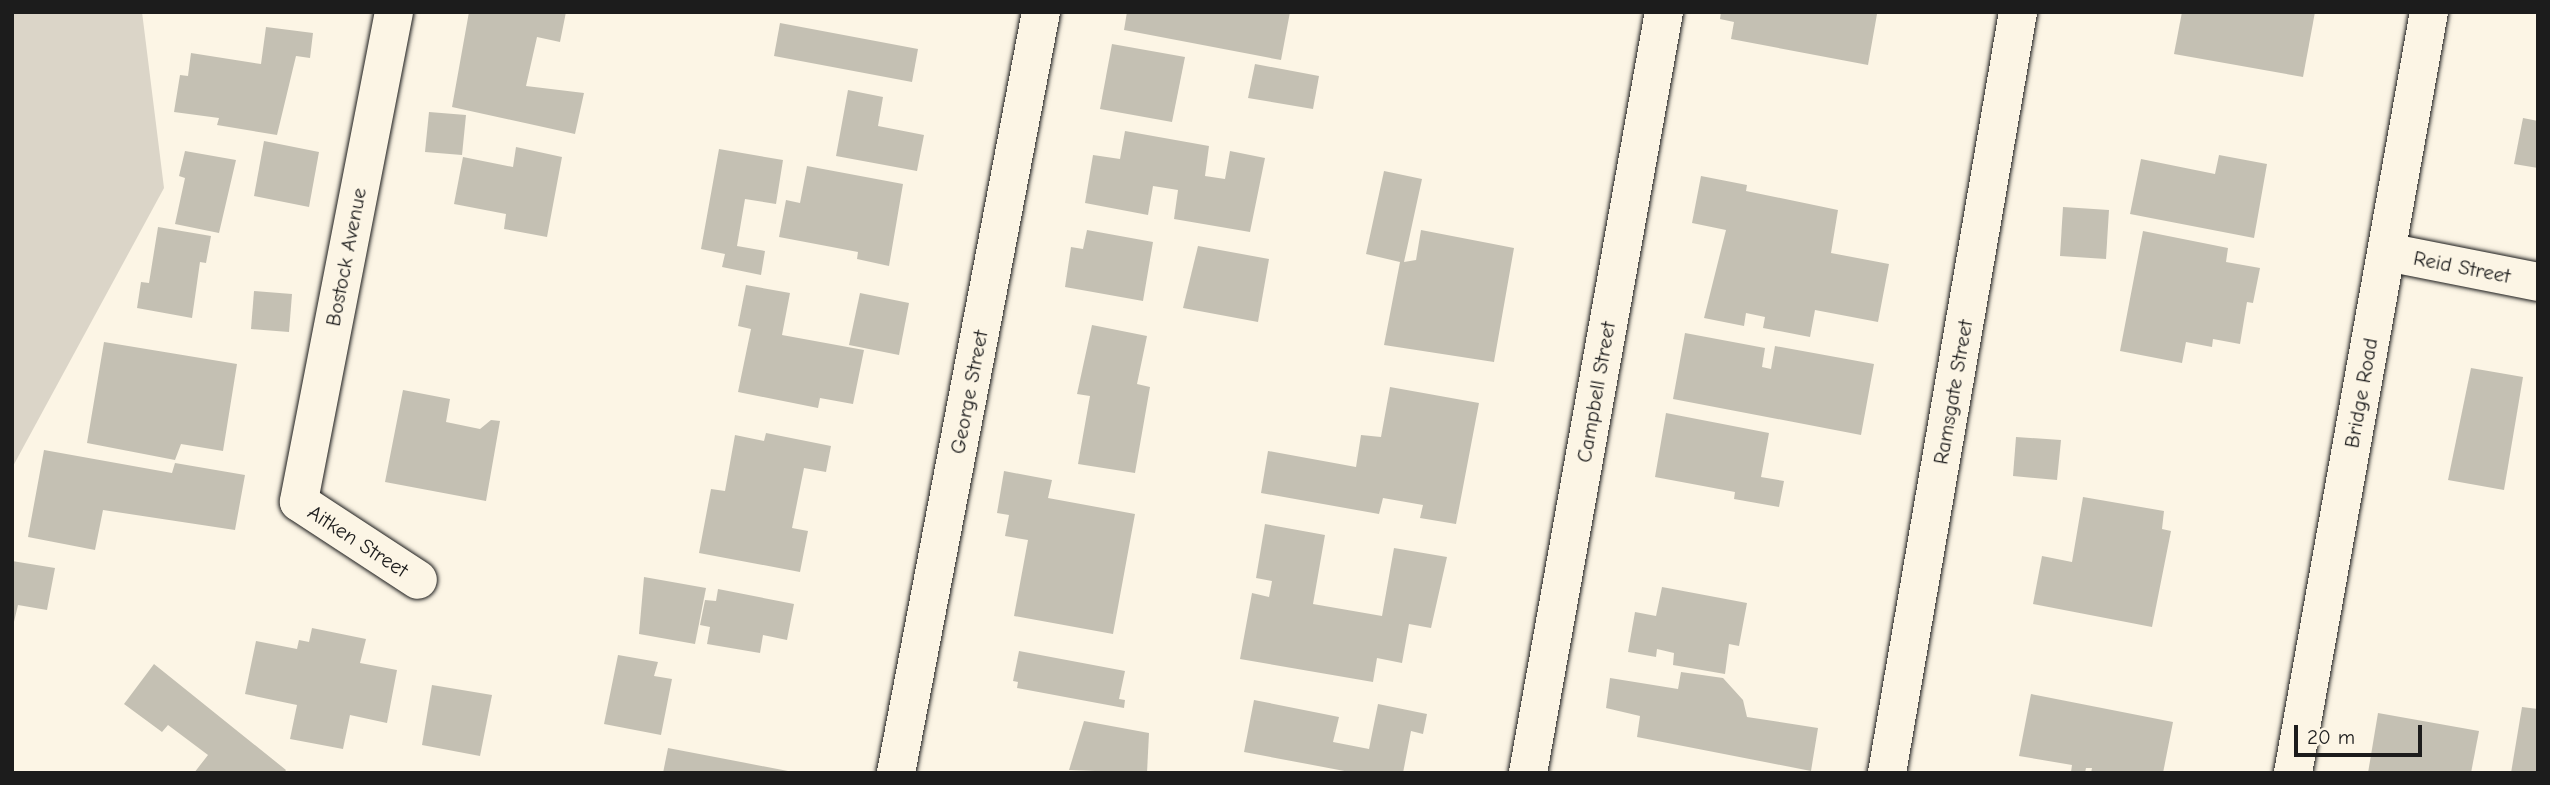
<!DOCTYPE html>
<style>
body{margin:0}
#map{position:relative;width:2550px;height:785px;overflow:hidden;background:#fcf5e5;font-family:"Comic Neue",sans-serif}
div>[style]{position:absolute}
.green>*{inset:0;background:#dbd5c8}
.building>*{inset:0;background:#c4c0b3}
.roads{filter:drop-shadow(0 0 2px #1c1c1c) drop-shadow(0 0 2px #1c1c1c)}
.minor>*{height:38px;margin:-19px;padding:0 19px;transform-origin:19px;border-radius:19px;background:#fcf5e5}
.secondary>*{height:38px;margin:-19px;padding:0 19px;transform-origin:19px;border-radius:19px;background:#fcf5e5}
span{translate:-50% -50%;white-space:nowrap;text-align:center;line-height:1.15;-webkit-text-stroke:5px #fcf5e5;paint-order:stroke}
.street-label{font-size:21px;color:#1c1c1c}
.frame{position:absolute;inset:0;border:14px solid #1c1c1c;pointer-events:none}
.scale{position:absolute;left:2294px;top:725px;width:128px;height:32px;box-sizing:border-box;border:4px solid #1c1c1c;border-top:0;padding-left:9px;font-size:21px;line-height:24px;white-space:nowrap;color:#1c1c1c;-webkit-text-stroke:5px #fcf5e5;paint-order:stroke}
</style>
<div id="map">
<div class="green">
<div style="clip-path:polygon(12px 12px,142px 12px,164px 188px,12px 468px)"></div>
</div>
<div class="building">
<div style="clip-path:polygon(469px 12px,566px 12px,560px 42px,537px 37px,526px 86px,584px 93px,575px 134px,452px 107px)"></div>
<div style="clip-path:polygon(1127px 12px,1290px 12px,1281px 60px,1124px 30px)"></div>
<div style="clip-path:polygon(1721px 12px,1877px 14px,1868px 65px,1731px 39px,1734px 22px,1720px 19px)"></div>
<div style="clip-path:polygon(2182px 12px,2315px 12px,2303px 77px,2174px 54px)"></div>
<div style="clip-path:polygon(780px 23px,918px 49px,912px 82px,774px 56px)"></div>
<div style="clip-path:polygon(266px 27px,313px 33px,310px 58px,296px 56px,277px 135px,217px 125px,219px 118px,174px 112px,180px 75px,188px 76px,191px 53px,261px 64px)"></div>
<div style="clip-path:polygon(1112px 44px,1185px 57px,1172px 122px,1100px 109px)"></div>
<div style="clip-path:polygon(1255px 64px,1319px 76px,1313px 109px,1248px 98px)"></div>
<div style="clip-path:polygon(848px 90px,883px 97px,878px 126px,924px 135px,917px 171px,836px 156px)"></div>
<div style="clip-path:polygon(429px 112px,466px 115px,462px 155px,425px 152px)"></div>
<div style="clip-path:polygon(2523px 118px,2538px 121px,2538px 168px,2514px 164px)"></div>
<div style="clip-path:polygon(1125px 131px,1209px 146px,1205px 176px,1225px 179px,1230px 151px,1265px 158px,1250px 232px,1174px 219px,1178px 190px,1153px 186px,1148px 215px,1085px 203px,1093px 155px,1120px 159px)"></div>
<div style="clip-path:polygon(264px 141px,319px 152px,309px 207px,254px 196px)"></div>
<div style="clip-path:polygon(516px 147px,562px 157px,547px 237px,504px 229px,506px 214px,454px 204px,463px 157px,513px 167px)"></div>
<div style="clip-path:polygon(719px 149px,783px 160px,776px 204px,745px 199px,737px 246px,765px 251px,761px 275px,722px 267px,725px 254px,701px 249px)"></div>
<div style="clip-path:polygon(185px 151px,236px 160px,219px 233px,175px 224px,185px 178px,179px 176px)"></div>
<div style="clip-path:polygon(2219px 155px,2267px 164px,2254px 238px,2130px 214px,2141px 159px,2215px 174px)"></div>
<div style="clip-path:polygon(807px 166px,903px 184px,889px 266px,857px 259px,858px 252px,779px 237px,786px 200px,800px 203px)"></div>
<div style="clip-path:polygon(1384px 171px,1422px 179px,1404px 262px,1416px 260px,1421px 230px,1514px 248px,1494px 362px,1384px 345px,1400px 262px,1366px 254px)"></div>
<div style="clip-path:polygon(1701px 176px,1747px 185px,1746px 191px,1838px 210px,1831px 253px,1889px 264px,1878px 322px,1815px 310px,1810px 337px,1763px 328px,1765px 317px,1746px 313px,1744px 326px,1704px 318px,1726px 230px,1692px 223px)"></div>
<div style="clip-path:polygon(2063px 207px,2109px 210px,2106px 259px,2060px 256px)"></div>
<div style="clip-path:polygon(158px 227px,211px 236px,206px 263px,200px 262px,192px 318px,137px 308px,141px 282px,149px 283px)"></div>
<div style="clip-path:polygon(1087px 230px,1153px 242px,1143px 301px,1065px 287px,1071px 247px,1083px 249px)"></div>
<div style="clip-path:polygon(2143px 231px,2228px 248px,2226px 262px,2260px 268px,2253px 303px,2247px 302px,2240px 344px,2213px 339px,2212px 347px,2186px 342px,2182px 363px,2120px 351px)"></div>
<div style="clip-path:polygon(1198px 246px,1269px 259px,1258px 322px,1183px 308px)"></div>
<div style="clip-path:polygon(746px 285px,790px 293px,782px 335px,864px 350px,853px 404px,820px 398px,818px 408px,738px 392px,751px 329px,738px 326px)"></div>
<div style="clip-path:polygon(254px 291px,292px 294px,289px 332px,251px 329px)"></div>
<div style="clip-path:polygon(860px 293px,909px 303px,899px 355px,849px 345px)"></div>
<div style="clip-path:polygon(1092px 325px,1147px 336px,1137px 384px,1150px 387px,1135px 473px,1078px 464px,1090px 396px,1077px 394px)"></div>
<div style="clip-path:polygon(1685px 333px,1765px 348px,1762px 367px,1771px 369px,1775px 346px,1874px 364px,1861px 435px,1673px 399px)"></div>
<div style="clip-path:polygon(104px 342px,237px 364px,223px 451px,181px 444px,175px 460px,87px 443px)"></div>
<div style="clip-path:polygon(2471px 368px,2523px 377px,2504px 490px,2448px 480px)"></div>
<div style="clip-path:polygon(1390px 387px,1479px 403px,1456px 524px,1420px 518px,1423px 505px,1383px 498px,1379px 514px,1261px 493px,1268px 451px,1356px 467px,1361px 435px,1381px 437px)"></div>
<div style="clip-path:polygon(403px 390px,450px 399px,446px 422px,480px 429px,491px 420px,500px 421px,486px 501px,385px 482px)"></div>
<div style="clip-path:polygon(1666px 413px,1769px 433px,1761px 477px,1784px 481px,1779px 507px,1734px 499px,1735px 492px,1655px 477px)"></div>
<div style="clip-path:polygon(766px 433px,831px 446px,826px 472px,804px 468px,792px 528px,808px 531px,800px 572px,699px 553px,711px 489px,725px 491px,735px 435px,764px 441px)"></div>
<div style="clip-path:polygon(2016px 437px,2061px 440px,2057px 480px,2013px 476px)"></div>
<div style="clip-path:polygon(44px 450px,172px 473px,175px 463px,245px 475px,235px 530px,103px 510px,95px 550px,28px 537px)"></div>
<div style="clip-path:polygon(1004px 471px,1052px 480px,1048px 498px,1135px 514px,1113px 634px,1014px 616px,1028px 540px,1005px 536px,1009px 515px,997px 513px)"></div>
<div style="clip-path:polygon(2083px 497px,2164px 511px,2162px 529px,2171px 531px,2152px 627px,2033px 604px,2042px 556px,2072px 562px)"></div>
<div style="clip-path:polygon(1265px 524px,1325px 535px,1313px 604px,1382px 616px,1394px 548px,1447px 557px,1431px 628px,1409px 624px,1402px 663px,1377px 658px,1373px 682px,1240px 659px,1252px 593px,1269px 597px,1272px 581px,1256px 578px)"></div>
<div style="clip-path:polygon(12px 561px,55px 568px,47px 610px,18px 605px,13px 626px)"></div>
<div style="clip-path:polygon(644px 577px,706px 588px,695px 644px,639px 634px)"></div>
<div style="clip-path:polygon(1662px 587px,1747px 603px,1739px 646px,1729px 644px,1725px 674px,1673px 665px,1674px 653px,1657px 649px,1656px 657px,1628px 652px,1635px 612px,1656px 616px)"></div>
<div style="clip-path:polygon(718px 589px,794px 604px,787px 640px,763px 635px,760px 653px,707px 644px,710px 627px,700px 625px,705px 600px,716px 601px)"></div>
<div style="clip-path:polygon(312px 628px,366px 639px,360px 663px,397px 670px,387px 723px,350px 715px,343px 749px,290px 739px,297px 705px,245px 694px,256px 641px,297px 649px,299px 640px,309px 642px)"></div>
<div style="clip-path:polygon(1019px 651px,1125px 671px,1119px 699px,1125px 700px,1124px 708px,1017px 688px,1018px 682px,1013px 681px)"></div>
<div style="clip-path:polygon(618px 655px,658px 662px,654px 676px,672px 679px,661px 735px,604px 724px)"></div>
<div style="clip-path:polygon(154px 664px,286px 770px,284px 773px,194px 773px,208px 755px,168px 725px,162px 732px,124px 704px)"></div>
<div style="clip-path:polygon(1681px 672px,1723px 678px,1743px 700px,1747px 717px,1818px 728px,1811px 771px,1637px 737px,1640px 716px,1606px 708px,1610px 678px,1678px 689px)"></div>
<div style="clip-path:polygon(432px 685px,492px 695px,480px 756px,422px 745px)"></div>
<div style="clip-path:polygon(2031px 694px,2173px 722px,2163px 773px,2091px 773px,2092px 768px,2086px 768px,2085px 773px,2075px 773px,2071px 772px,2072px 765px,2019px 756px)"></div>
<div style="clip-path:polygon(1254px 700px,1339px 717px,1333px 742px,1369px 749px,1378px 704px,1427px 714px,1423px 734px,1411px 731px,1403px 773px,1355px 773px,1244px 752px)"></div>
<div style="clip-path:polygon(2522px 707px,2538px 709px,2538px 773px,2511px 773px)"></div>
<div style="clip-path:polygon(2378px 713px,2479px 731px,2471px 773px,2368px 773px)"></div>
<div style="clip-path:polygon(1084px 721px,1149px 733px,1147px 773px,1069px 770px)"></div>
<div style="clip-path:polygon(668px 748px,788px 771px,788px 773px,663px 773px)"></div>
</div>
<div class="roads">
<div class="minor">
<div style="left:394px;top:12px;width:499px;rotate:101deg"></div>
<div style="left:299px;top:502px;width:142px;rotate:33.2deg"></div>
<div style="left:2387px;top:252px;width:154px;rotate:11.2deg"></div>
<div style="left:896px;top:773px;width:775px;rotate:-79.21deg"></div>
<div style="left:1528px;top:773px;width:773px;rotate:-79.87deg"></div>
<div style="left:1887px;top:773px;width:772px;rotate:-80.23deg"></div>
</div>
<div class="secondary">
<div style="left:2293px;top:773px;width:773px;rotate:-79.87deg"></div>
</div>
</div>
<div class="street-label">
<span style="left:346px;top:257px;rotate:-79deg">Bostock Avenue</span>
<span style="left:2462px;top:267px;rotate:11deg">Reid Street</span>
<span style="left:969px;top:392px;rotate:-79deg">George Street</span>
<span style="left:1596px;top:392px;rotate:-80deg">Campbell Street</span>
<span style="left:1953px;top:392px;rotate:-80deg">Ramsgate Street</span>
<span style="left:2361px;top:393px;rotate:-80deg">Bridge Road</span>
<span style="left:358px;top:541px;rotate:33deg">Aitken Street</span>
</div>
<div class="frame"></div>
<div class="scale">20 m</div>
</div>
